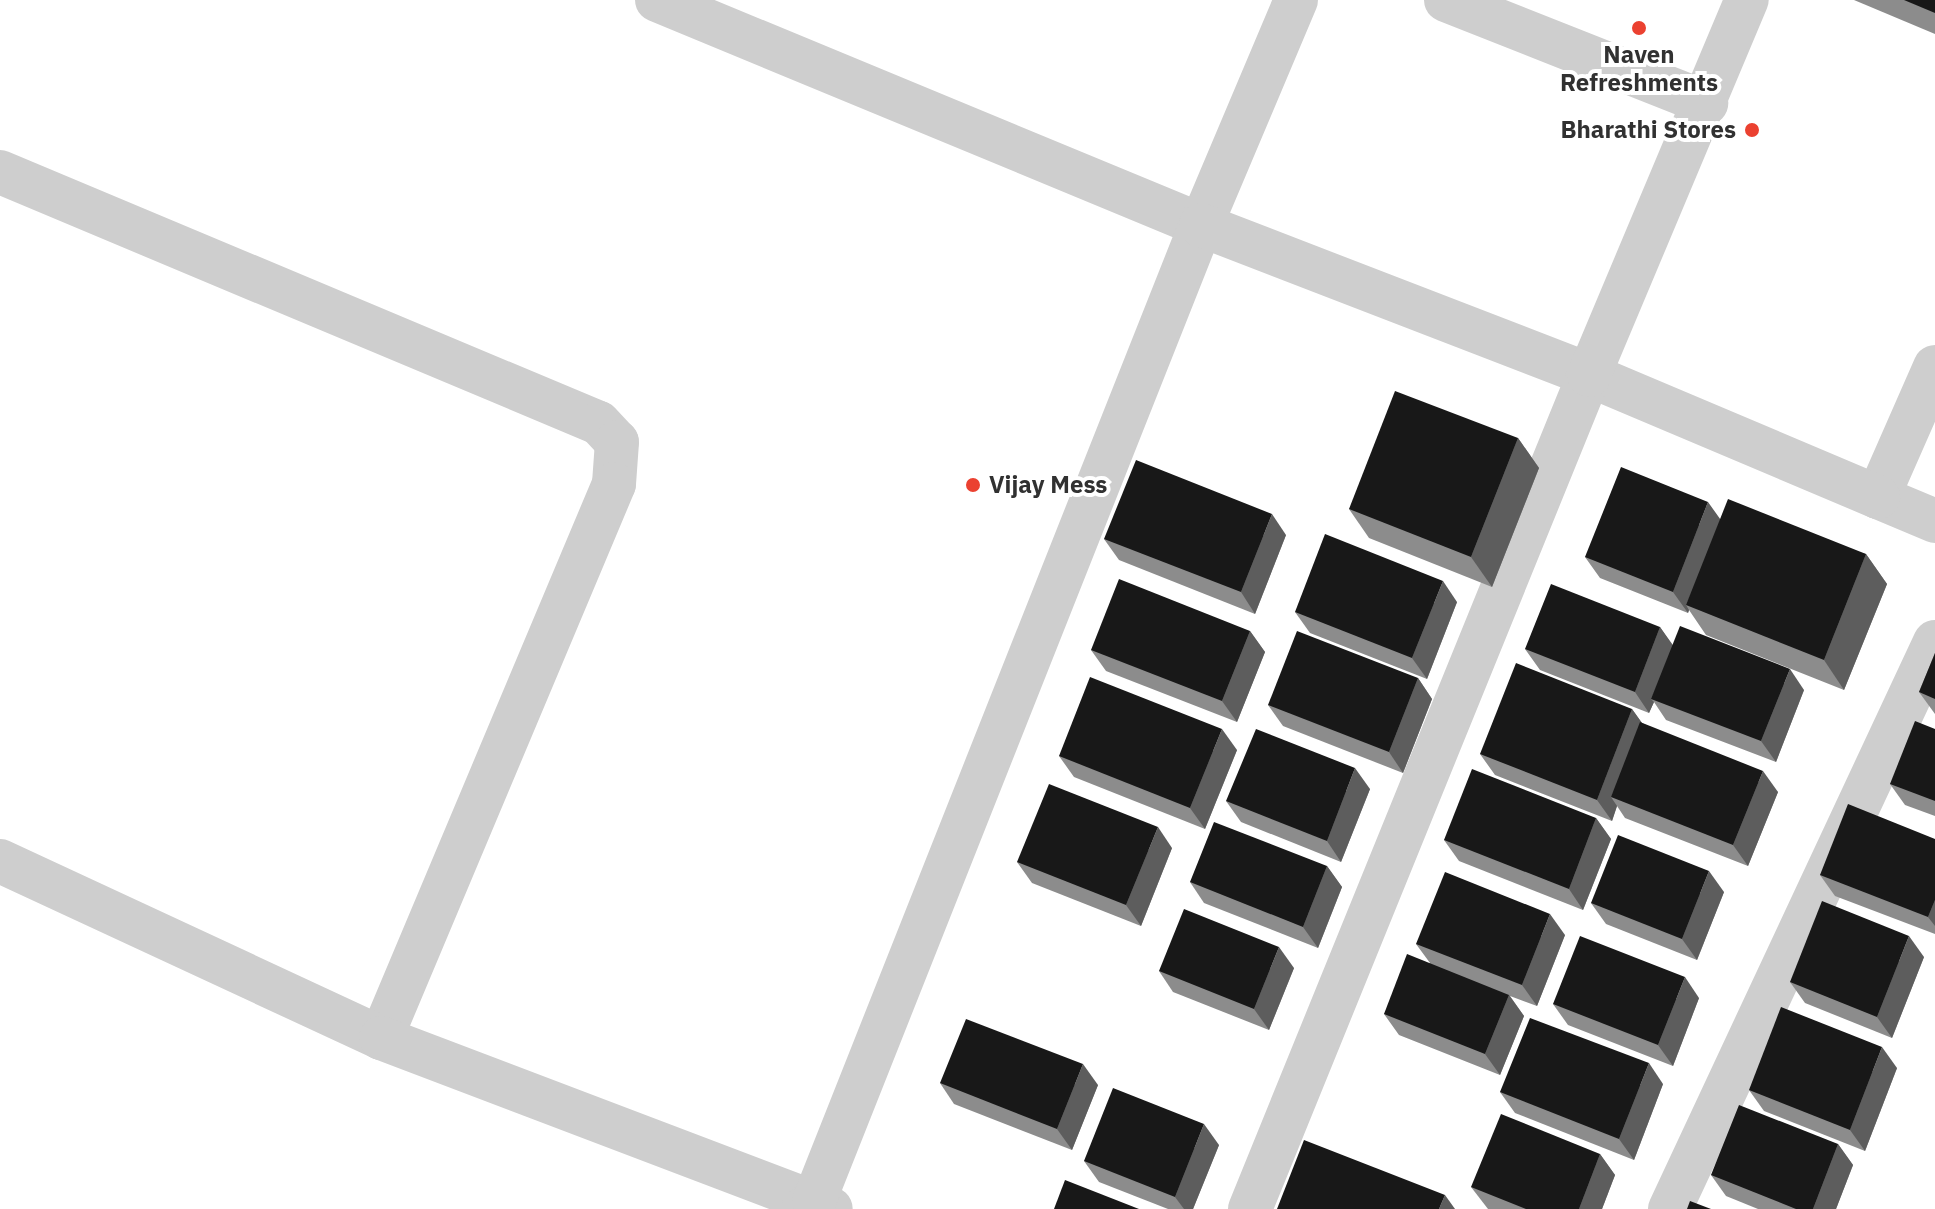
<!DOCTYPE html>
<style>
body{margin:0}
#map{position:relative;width:1935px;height:1209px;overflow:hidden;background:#fff;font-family:"IBM Plex Sans",sans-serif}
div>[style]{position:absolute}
.minor>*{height:44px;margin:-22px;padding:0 22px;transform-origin:22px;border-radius:22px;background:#cecece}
.wall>*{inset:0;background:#8c8c8c}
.shaded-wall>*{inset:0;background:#5d5d5d}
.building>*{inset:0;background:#181818}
.dots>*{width:22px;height:22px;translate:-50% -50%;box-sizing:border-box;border:4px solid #fff;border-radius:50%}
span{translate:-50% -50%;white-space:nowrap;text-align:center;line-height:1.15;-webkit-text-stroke:8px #fff;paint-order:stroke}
.poi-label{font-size:24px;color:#313131;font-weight:700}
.right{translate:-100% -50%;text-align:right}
.left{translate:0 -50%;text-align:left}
</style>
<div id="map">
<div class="minor">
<div style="left:657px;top:0;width:589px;rotate:22.47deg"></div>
<div style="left:1201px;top:225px;width:244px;rotate:-67.1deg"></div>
<div style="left:1446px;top:0;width:280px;rotate:21.6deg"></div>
<div style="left:0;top:172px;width:649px;rotate:22.74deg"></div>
<div style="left:599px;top:423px;width:26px;rotate:47deg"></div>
<div style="left:617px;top:442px;width:42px;rotate:94.1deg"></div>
<div style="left:614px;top:484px;width:601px;rotate:112.81deg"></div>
<div style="left:1935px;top:367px;width:142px;rotate:113.7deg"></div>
<div style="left:1878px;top:497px;width:62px;rotate:22.8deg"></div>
<div style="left:0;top:861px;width:420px;rotate:24.9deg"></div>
<div style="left:381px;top:1038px;width:481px;rotate:20.8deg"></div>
<div style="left:803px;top:1209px;width:14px;rotate:-36deg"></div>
<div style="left:814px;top:1201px;width:1050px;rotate:-68.37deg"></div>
<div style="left:1201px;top:225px;width:416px;rotate:21.1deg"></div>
<div style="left:1589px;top:375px;width:314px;rotate:22.9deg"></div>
<div style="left:1250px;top:1209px;width:900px;rotate:-67.88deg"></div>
<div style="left:1589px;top:375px;width:407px;rotate:-67.2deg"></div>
<div style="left:1670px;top:1209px;width:626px;rotate:-64.95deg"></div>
</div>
<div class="wall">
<div style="clip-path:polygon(1854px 0,1935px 0,1935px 34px)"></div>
<div style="clip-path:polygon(1518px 438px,1539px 468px,1492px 587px,1369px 538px,1349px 509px)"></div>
<div style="clip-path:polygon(1720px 519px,1866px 554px,1887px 584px,1844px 690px,1706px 635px,1689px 610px,1688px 613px,1600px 578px,1585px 557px)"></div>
<div style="clip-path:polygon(1286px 535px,1255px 614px,1119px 560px,1104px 539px)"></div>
<div style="clip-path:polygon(1457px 602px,1427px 679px,1310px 633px,1295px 612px)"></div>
<div style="clip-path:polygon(1660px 627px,1672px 645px,1804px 690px,1776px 762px,1666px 720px,1654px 702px,1649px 713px,1540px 670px,1525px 649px)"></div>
<div style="clip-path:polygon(1250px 631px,1265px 652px,1237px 722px,1106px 671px,1091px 650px)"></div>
<div style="clip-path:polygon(1935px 653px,1935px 714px,1919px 692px)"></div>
<div style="clip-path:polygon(1418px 678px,1432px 699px,1403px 773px,1283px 726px,1268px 705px)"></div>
<div style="clip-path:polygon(1632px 709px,1642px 723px,1778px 792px,1748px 866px,1625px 818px,1617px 806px,1612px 821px,1495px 775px,1480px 754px)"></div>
<div style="clip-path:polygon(1935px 729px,1935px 816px,1905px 805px,1890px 784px)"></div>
<div style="clip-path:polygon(1237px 750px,1205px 829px,1074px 777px,1059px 756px)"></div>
<div style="clip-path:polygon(1370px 789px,1341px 862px,1241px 822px,1226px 801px)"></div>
<div style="clip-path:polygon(1596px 818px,1611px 839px,1583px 910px,1459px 861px,1444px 840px)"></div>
<div style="clip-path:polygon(1935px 839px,1935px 934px,1835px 896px,1820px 875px)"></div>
<div style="clip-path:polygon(1172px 848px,1141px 926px,1032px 883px,1017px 862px)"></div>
<div style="clip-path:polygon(1327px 866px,1342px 887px,1318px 948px,1204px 903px,1190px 882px)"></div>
<div style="clip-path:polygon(1724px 892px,1697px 960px,1606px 924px,1591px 903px)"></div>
<div style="clip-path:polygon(1565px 935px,1537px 1006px,1510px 996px,1524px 1016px,1500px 1075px,1399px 1035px,1384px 1014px,1430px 963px,1416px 944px)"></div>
<div style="clip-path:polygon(1924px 957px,1892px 1038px,1805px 1003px,1790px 982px)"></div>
<div style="clip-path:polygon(1294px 968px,1269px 1030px,1173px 992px,1159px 971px)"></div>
<div style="clip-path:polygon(1699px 998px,1673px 1066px,1568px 1025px,1553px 1004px)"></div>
<div style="clip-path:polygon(1897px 1068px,1865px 1151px,1764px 1111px,1749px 1090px)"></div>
<div style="clip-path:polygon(940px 1083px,1098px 1085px,1072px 1150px,954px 1104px)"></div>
<div style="clip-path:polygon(1663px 1084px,1634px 1160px,1515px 1113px,1500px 1092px)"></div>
<div style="clip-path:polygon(1838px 1144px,1853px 1165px,1836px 1209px,1758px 1209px,1726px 1196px,1711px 1175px)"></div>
<div style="clip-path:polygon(1219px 1145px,1193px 1209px,1168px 1209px,1099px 1182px,1084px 1161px)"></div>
<div style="clip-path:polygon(1600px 1154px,1615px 1175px,1602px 1209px,1488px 1209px,1471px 1187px)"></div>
</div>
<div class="shaded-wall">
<div style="clip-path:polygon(1518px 438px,1539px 468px,1492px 587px,1471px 557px)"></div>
<div style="clip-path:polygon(1708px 502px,1723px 523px,1686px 605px,1689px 610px,1688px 613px,1673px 592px)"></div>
<div style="clip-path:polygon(1272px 514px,1286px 535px,1255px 614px,1241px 592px)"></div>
<div style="clip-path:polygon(1866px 554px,1887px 584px,1844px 690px,1824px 660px)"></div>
<div style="clip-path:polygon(1443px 581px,1457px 602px,1427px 679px,1412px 658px)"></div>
<div style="clip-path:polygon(1660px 627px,1675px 648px,1651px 699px,1654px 702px,1649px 713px,1635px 692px)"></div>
<div style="clip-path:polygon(1250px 631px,1265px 652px,1237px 722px,1222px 701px)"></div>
<div style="clip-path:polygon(1790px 669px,1804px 690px,1776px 762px,1761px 741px)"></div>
<div style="clip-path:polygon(1418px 678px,1432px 699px,1403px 773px,1389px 752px)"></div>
<div style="clip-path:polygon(1632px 709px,1647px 730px,1611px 797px,1617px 806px,1612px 821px,1597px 800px)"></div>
<div style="clip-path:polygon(1222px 729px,1237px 750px,1205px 829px,1190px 808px)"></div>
<div style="clip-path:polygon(1355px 768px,1370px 789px,1341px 862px,1327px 841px)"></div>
<div style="clip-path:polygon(1763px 771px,1778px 792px,1748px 866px,1733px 845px)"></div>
<div style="clip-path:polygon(1596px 818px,1611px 839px,1583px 910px,1569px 889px)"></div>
<div style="clip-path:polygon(1158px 827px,1172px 848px,1141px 926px,1126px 905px)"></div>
<div style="clip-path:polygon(1327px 866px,1342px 887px,1318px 948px,1303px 927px)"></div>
<div style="clip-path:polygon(1709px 871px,1724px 892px,1697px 960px,1682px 939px)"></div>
<div style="clip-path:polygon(1935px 900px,1935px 926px,1928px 917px)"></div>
<div style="clip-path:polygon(1550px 914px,1565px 935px,1537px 1006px,1522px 985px)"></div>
<div style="clip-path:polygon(1909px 936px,1924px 957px,1892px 1038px,1877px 1017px)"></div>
<div style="clip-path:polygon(1279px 947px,1294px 968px,1269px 1030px,1254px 1009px)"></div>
<div style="clip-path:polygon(1685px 977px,1699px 998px,1673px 1066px,1658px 1045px)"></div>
<div style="clip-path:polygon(1509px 995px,1524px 1016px,1500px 1075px,1485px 1054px)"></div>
<div style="clip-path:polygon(1882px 1047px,1897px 1068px,1865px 1151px,1850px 1130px)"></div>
<div style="clip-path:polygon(1649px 1063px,1663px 1084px,1634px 1160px,1619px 1139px)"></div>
<div style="clip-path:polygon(1083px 1064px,1098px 1085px,1072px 1150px,1057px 1129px)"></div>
<div style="clip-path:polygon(1204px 1124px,1219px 1145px,1193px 1209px,1184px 1209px,1175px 1197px)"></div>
<div style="clip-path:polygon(1838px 1144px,1853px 1165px,1836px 1209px,1813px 1209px)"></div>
<div style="clip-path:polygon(1600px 1154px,1615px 1175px,1602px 1209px,1579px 1209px)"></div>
<div style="clip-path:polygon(1445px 1195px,1455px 1209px,1439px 1209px)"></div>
</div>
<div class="building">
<div style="clip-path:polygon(1904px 0,1935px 0,1935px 13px)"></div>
<div style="clip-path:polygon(1395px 391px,1518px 438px,1471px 557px,1349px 509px)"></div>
<div style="clip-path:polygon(1136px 460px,1272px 514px,1241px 592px,1104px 539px)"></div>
<div style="clip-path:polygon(1621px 467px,1708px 502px,1673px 592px,1585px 557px)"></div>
<div style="clip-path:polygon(1728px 499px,1866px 554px,1824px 660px,1686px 605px)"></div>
<div style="clip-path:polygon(1325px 534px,1443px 581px,1412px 658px,1295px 612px)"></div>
<div style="clip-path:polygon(1119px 579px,1250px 631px,1222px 701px,1091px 650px)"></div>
<div style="clip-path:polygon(1551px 584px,1660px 627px,1635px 692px,1525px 649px)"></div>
<div style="clip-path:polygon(1680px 626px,1790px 669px,1761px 741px,1651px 699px)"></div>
<div style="clip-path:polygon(1297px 631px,1418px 678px,1389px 752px,1268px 705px)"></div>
<div style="clip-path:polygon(1935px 653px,1935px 699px,1919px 692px)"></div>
<div style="clip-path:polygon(1516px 663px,1632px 709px,1597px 800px,1480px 754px)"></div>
<div style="clip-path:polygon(1090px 677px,1222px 729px,1190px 808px,1059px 756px)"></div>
<div style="clip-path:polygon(1915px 721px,1935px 729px,1935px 801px,1890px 784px)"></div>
<div style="clip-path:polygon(1640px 722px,1763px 771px,1733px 845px,1611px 797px)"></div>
<div style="clip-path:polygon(1256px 729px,1355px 768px,1327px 841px,1226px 801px)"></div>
<div style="clip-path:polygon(1472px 769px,1596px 818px,1569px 889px,1444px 840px)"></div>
<div style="clip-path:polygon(1049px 784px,1158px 827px,1126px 905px,1017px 862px)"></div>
<div style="clip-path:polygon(1848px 804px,1935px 839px,1935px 900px,1928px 917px,1820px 875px)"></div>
<div style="clip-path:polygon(1214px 822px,1327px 866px,1303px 927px,1190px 882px)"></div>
<div style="clip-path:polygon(1618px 835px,1709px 871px,1682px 939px,1591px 903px)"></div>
<div style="clip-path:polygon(1445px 872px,1550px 914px,1522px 985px,1416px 944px)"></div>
<div style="clip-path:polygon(1822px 901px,1909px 936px,1877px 1017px,1790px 982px)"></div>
<div style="clip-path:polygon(1184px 909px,1279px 947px,1254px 1009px,1159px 971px)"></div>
<div style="clip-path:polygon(1580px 936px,1685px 977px,1658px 1045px,1553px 1004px)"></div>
<div style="clip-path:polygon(1407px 954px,1509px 995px,1485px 1054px,1384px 1014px)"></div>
<div style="clip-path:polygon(1781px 1007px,1882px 1047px,1850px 1130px,1749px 1090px)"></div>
<div style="clip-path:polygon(1530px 1018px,1649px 1063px,1619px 1139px,1500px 1092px)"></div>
<div style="clip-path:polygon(966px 1019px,1083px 1064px,1057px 1129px,940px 1083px)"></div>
<div style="clip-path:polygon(1113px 1088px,1204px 1124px,1175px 1197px,1084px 1161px)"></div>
<div style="clip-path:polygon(1739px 1105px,1838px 1144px,1813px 1209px,1796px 1209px,1711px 1175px)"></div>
<div style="clip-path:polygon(1501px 1114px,1600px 1154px,1579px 1209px,1526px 1209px,1471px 1187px)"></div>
<div style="clip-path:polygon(1304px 1140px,1445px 1195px,1439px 1209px,1277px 1209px)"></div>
<div style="clip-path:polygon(1065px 1180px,1139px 1209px,1054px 1209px)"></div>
<div style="clip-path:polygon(1690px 1201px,1711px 1209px,1687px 1209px)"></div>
</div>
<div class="dots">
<div style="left:1639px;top:28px;background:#eb4130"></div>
<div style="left:1752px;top:130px;background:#eb4130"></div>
<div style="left:973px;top:485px;background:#eb4130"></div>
</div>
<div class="poi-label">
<span style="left:1639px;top:69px">Naven<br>Refreshments</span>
<span class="right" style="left:1736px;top:130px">Bharathi Stores</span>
<span class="left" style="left:989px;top:485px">Vijay Mess</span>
</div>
</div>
